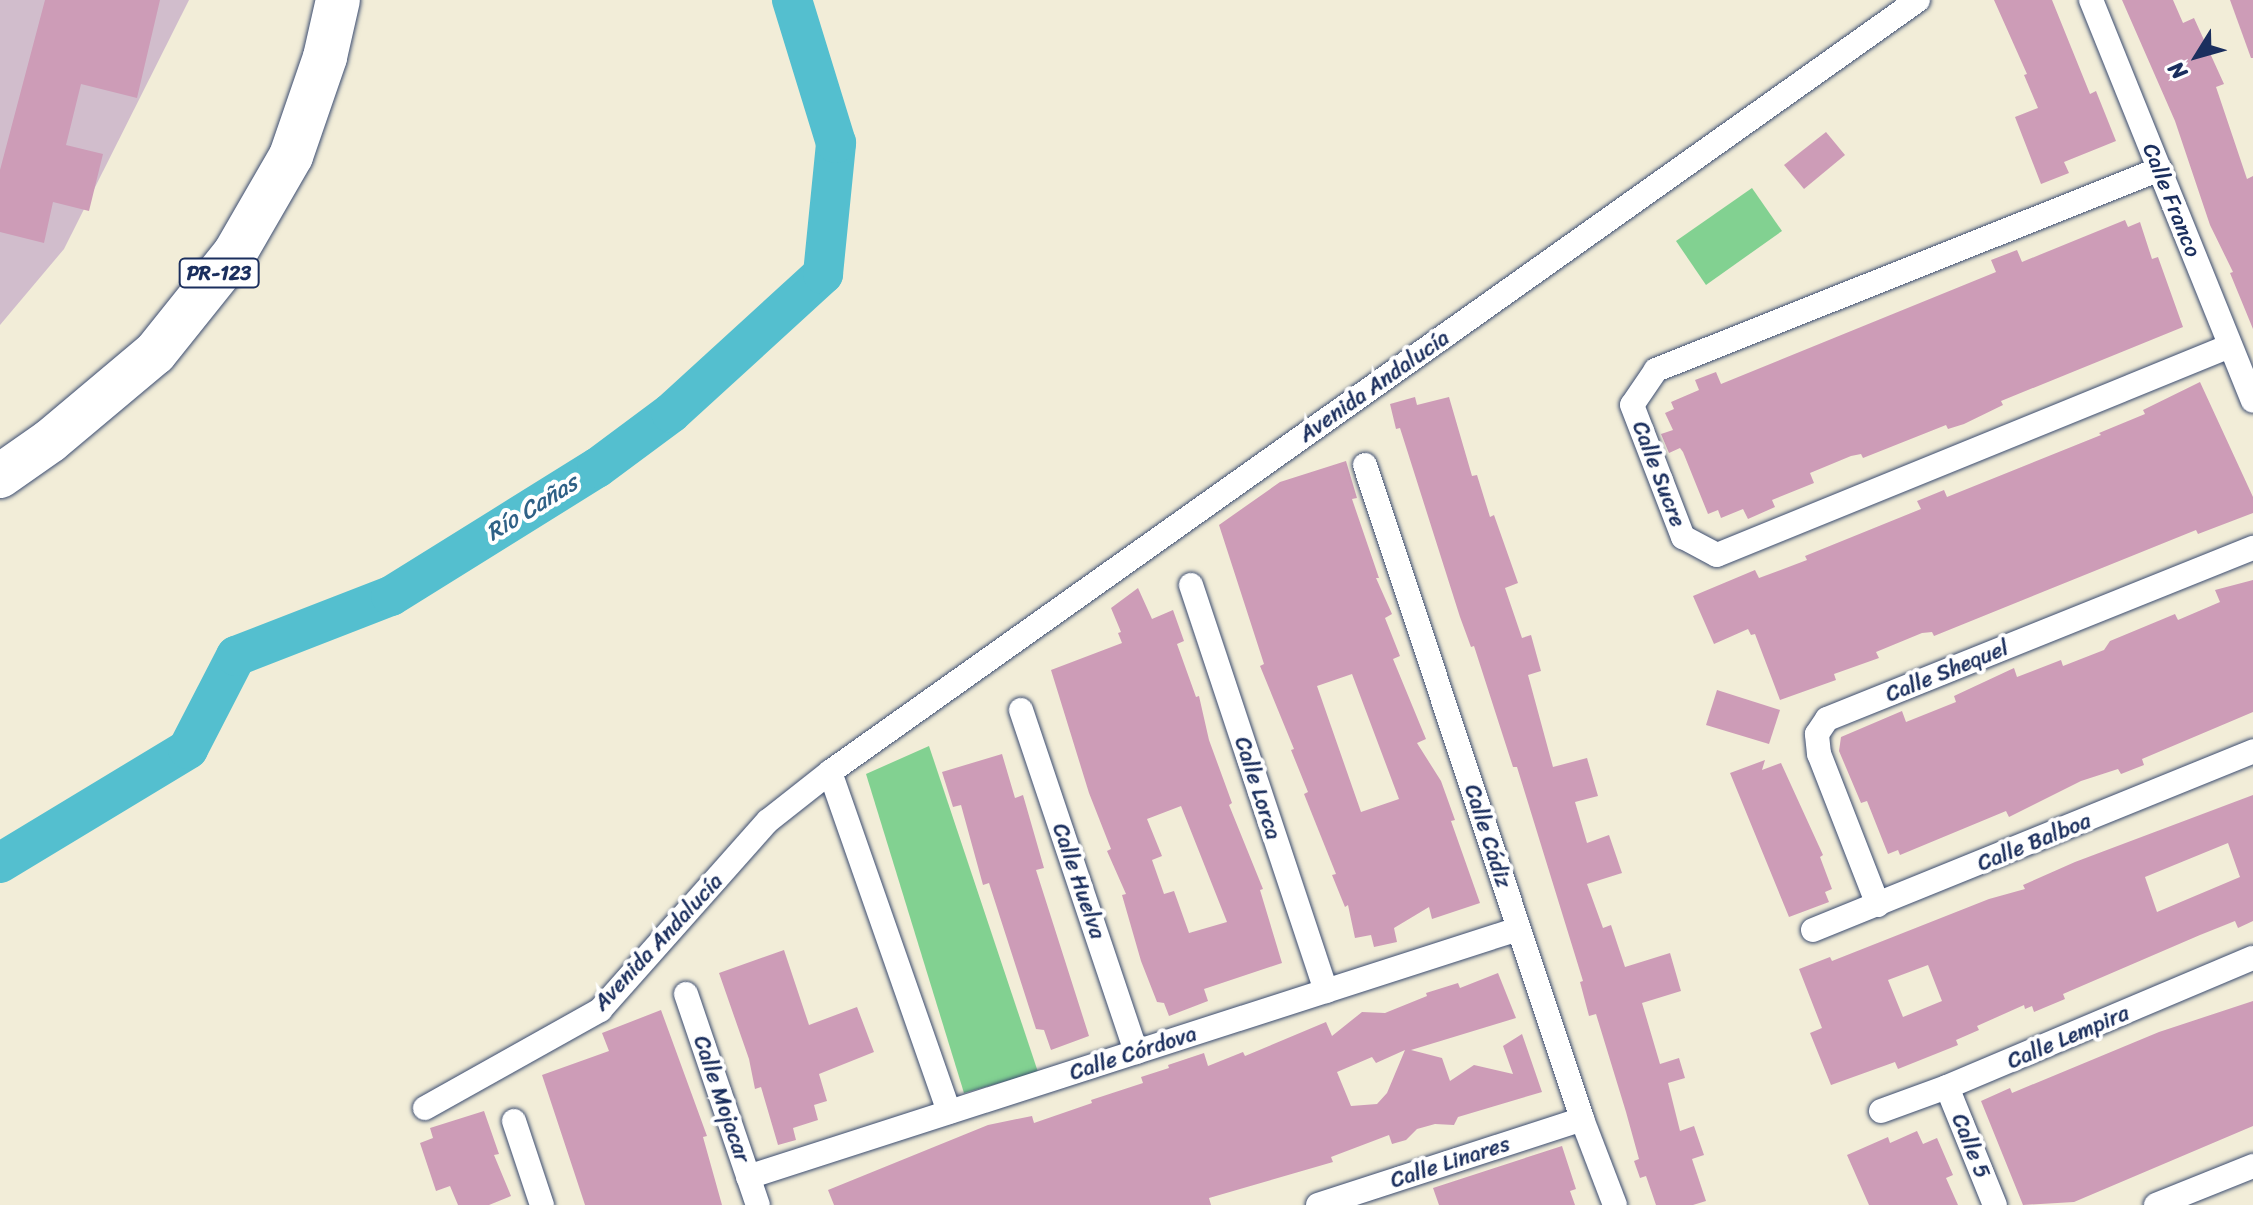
<!DOCTYPE html>
<meta charset="utf-8">
<style>
body{margin:0}
#map{position:relative;width:2253px;height:1205px;overflow:hidden;background:#f2edd8;font-family:Sriracha,sans-serif}
div>[style]{position:absolute}
.industrial>*{inset:0;background:#d1bdcc}
.green>*{inset:0;background:#82d191}
.river>*{height:40px;margin:-20px;padding:0 20px;transform-origin:20px;border-radius:20px;background:#54bfcf}
.building>*{inset:0;background:#cd9cb7}
.roads{filter:drop-shadow(0 0 2px #3b4c70) drop-shadow(0 0 2px #3b4c70)}
.street>*{height:24px;margin:-12px;padding:0 12px;transform-origin:12px;border-radius:12px;background:#fff}
.highway>*{height:44px;margin:-22px;padding:0 22px;transform-origin:22px;border-radius:22px;background:#fff}
span{translate:-50% -50%;white-space:nowrap;text-align:center;line-height:1.15;-webkit-text-stroke:8px #fff;paint-order:stroke}
.shield-label span{padding:2px 6px;background:#fff;border:2px solid;border-radius:6px;-webkit-text-stroke-width:0}
.shield-label{font-size:20px;color:#1b2f5e;font-weight:700}
.street-label{font-size:22px;color:#1b2f5e}
.water-label{font-size:24px;color:#2f6186;font-style:italic}
.north{position:absolute;left:2157px;top:16px;width:80px;height:80px;-webkit-text-stroke:6px #fff;paint-order:stroke;rotate:233deg;font-size:22px;font-weight:700;line-height:32px;text-align:center;color:#1b2f5e}
.north::after{content:'';display:block;margin:auto;width:28px;height:36px;background:#1b2f5e;clip-path:polygon(50% 0,100% 100%,50% 72%,0 100%)}
</style>
<div id="map">
<div class="industrial">
<div style="clip-path:polygon(0 0,189px 0,64px 249px,0 325px)"></div>
</div>
<div class="green">
<div style="clip-path:polygon(1752px 188px,1782px 231px,1706px 285px,1676px 241px)"></div>
<div style="clip-path:polygon(929px 746px,1038px 1072px,964px 1093px,866px 774px)"></div>
</div>
<div class="river">
<div style="left:0;top:863px;width:220px;rotate:-31.2deg"></div>
<div style="left:188px;top:749px;width:105px;rotate:-62.7deg"></div>
<div style="left:236px;top:656px;width:166px;rotate:-21.2deg"></div>
<div style="left:391px;top:596px;width:243px;rotate:-31.9deg"></div>
<div style="left:597px;top:468px;width:92px;rotate:-36.6deg"></div>
<div style="left:671px;top:413px;width:206px;rotate:-42.4deg"></div>
<div style="left:823px;top:274px;width:132px;rotate:-84.3deg"></div>
<div style="left:836px;top:143px;width:150px;rotate:-107.1deg"></div>
</div>
<div class="building">
<div style="clip-path:polygon(45px 0,160px 0,137px 98px,81px 84px,66px 145px,103px 154px,89px 211px,53px 202px,44px 243px,0 232px,0 170px)"></div>
<div style="clip-path:polygon(1994px 0,2052px 0,2090px 94px,2096px 91px,2116px 141px,2064px 162px,2069px 173px,2041px 184px,2015px 117px,2038px 108px,2024px 75px,2027px 74px)"></div>
<div style="clip-path:polygon(2122px 0,2173px 0,2183px 23px,2194px 18px,2224px 84px,2216px 87px,2247px 179px,2253px 176px,2253px 329px,2230px 273px,2233px 272px,2210px 225px,2175px 121px)"></div>
<div style="clip-path:polygon(2230px 0,2253px 0,2253px 58px,2251px 58px)"></div>
<div style="clip-path:polygon(1826px 132px,1845px 155px,1804px 189px,1784px 165px)"></div>
<div style="clip-path:polygon(2125px 220px,2128px 227px,2140px 222px,2152px 259px,2158px 257px,2183px 327px,2001px 401px,2003px 405px,1964px 424px,1948px 429px,1946px 425px,1863px 458px,1861px 454px,1851px 456px,1810px 473px,1814px 483px,1772px 500px,1775px 507px,1748px 519px,1743px 509px,1721px 518px,1718px 510px,1708px 514px,1683px 452px,1680px 448px,1669px 453px,1661px 434px,1673px 430px,1665px 413px,1674px 409px,1671px 402px,1699px 390px,1695px 380px,1716px 372px,1721px 384px,1996px 272px,1991px 260px,2017px 250px,2022px 262px)"></div>
<div style="clip-path:polygon(2200px 382px,2253px 497px,2253px 513px,2198px 534px,2196px 530px,1934px 636px,1932px 632px,1922px 633px,1876px 652px,1879px 658px,1834px 674px,1836px 680px,1780px 700px,1755px 634px,1751px 635px,1748px 629px,1714px 644px,1693px 596px,1755px 570px,1759px 578px,1807px 560px,1805px 556px,1921px 509px,1917px 501px,1944px 490px,1947px 497px,2101px 435px,2099px 433px,2145px 414px,2143px 410px)"></div>
<div style="clip-path:polygon(1415px 397px,1417px 405px,1449px 397px,1472px 476px,1477px 475px,1490px 517px,1494px 515px,1518px 583px,1505px 588px,1522px 638px,1531px 635px,1541px 671px,1528px 675px,1553px 767px,1587px 758px,1598px 796px,1575px 802px,1587px 843px,1609px 835px,1622px 873px,1587px 884px,1603px 928px,1611px 925px,1625px 967px,1670px 953px,1681px 991px,1642px 1003px,1660px 1064px,1679px 1058px,1685px 1078px,1668px 1083px,1680px 1131px,1694px 1126px,1704px 1155px,1692px 1159px,1706px 1201px,1693px 1205px,1656px 1205px,1646px 1176px,1640px 1178px,1634px 1161px,1639px 1159px,1626px 1112px,1596px 1014px,1589px 1016px,1580px 982px,1583px 981px,1517px 767px,1513px 767px,1474px 646px,1471px 647px,1460px 617px,1400px 428px,1396px 429px,1390px 404px)"></div>
<div style="clip-path:polygon(evenodd,1346px 461px,1357px 498px,1352px 499px,1379px 578px,1376px 578px,1392px 614px,1385px 618px,1400px 656px,1393px 659px,1426px 739px,1417px 743px,1441px 781px,1455px 820px,1451px 821px,1480px 903px,1432px 919px,1429px 907px,1394px 928px,1397px 942px,1374px 947px,1371px 935px,1355px 938px,1348px 905px,1345px 907px,1332px 875px,1336px 874px,1304px 794px,1308px 792px,1291px 750px,1294px 749px,1260px 666px,1264px 664px,1219px 525px,1280px 482px,1346px 461px,1352px 674px,1399px 799px,1361px 812px,1317px 686px,1352px 674px)"></div>
<div style="clip-path:polygon(2253px 580px,2253px 712px,2142px 759px,2144px 765px,2121px 774px,2118px 769px,2081px 781px,2009px 817px,2006px 811px,1900px 855px,1898px 850px,1888px 854px,1867px 801px,1861px 803px,1839px 751px,1841px 737px,1902px 711px,1906px 722px,1956px 702px,1954px 696px,2014px 668px,2017px 677px,2061px 660px,2063px 666px,2104px 650px,2110px 641px,2175px 614px,2178px 620px,2220px 602px,2215px 590px)"></div>
<div style="clip-path:polygon(evenodd,1138px 588px,1152px 619px,1173px 610px,1184px 641px,1177px 644px,1196px 697px,1199px 696px,1209px 740px,1232px 803px,1229px 805px,1263px 889px,1260px 890px,1282px 963px,1204px 989px,1208px 1001px,1169px 1016px,1164px 1003px,1157px 1002px,1141px 961px,1122px 895px,1126px 894px,1107px 851px,1111px 849px,1089px 793px,1051px 670px,1122px 643px,1118px 633px,1121px 632px,1111px 608px,1138px 588px,1181px 806px,1227px 922px,1189px 933px,1174px 891px,1164px 894px,1152px 860px,1162px 856px,1147px 819px,1181px 806px)"></div>
<div style="clip-path:polygon(1717px 690px,1780px 710px,1769px 744px,1706px 725px)"></div>
<div style="clip-path:polygon(1002px 754px,1015px 798px,1023px 795px,1044px 868px,1036px 870px,1089px 1036px,1051px 1050px,1044px 1030px,1036px 1029px,989px 883px,983px 885px,961px 805px,953px 807px,942px 772px)"></div>
<div style="clip-path:polygon(1765px 760px,1762px 770px,1781px 763px,1823px 855px,1820px 857px,1832px 889px,1825px 892px,1829px 902px,1789px 917px,1730px 773px)"></div>
<div style="clip-path:polygon(evenodd,2253px 795px,2253px 921px,2238px 928px,2235px 921px,2200px 935px,2063px 994px,2065px 999px,2034px 1012px,2032px 1006px,2025px 1009px,2024px 1005px,1977px 1026px,1979px 1030px,1956px 1040px,1958px 1045px,1898px 1069px,1895px 1062px,1831px 1085px,1810px 1033px,1822px 1028px,1799px 969px,1830px 957px,1832px 961px,1989px 899px,2025px 889px,2023px 885px,2075px 862px,2253px 795px,2228px 843px,2240px 877px,2157px 912px,2145px 877px,2228px 843px,2253px 795px,1928px 965px,1942px 1001px,1903px 1017px,1888px 980px,1928px 965px)"></div>
<div style="clip-path:polygon(784px 950px,809px 1025px,857px 1007px,874px 1052px,819px 1074px,827px 1101px,814px 1105px,818px 1120px,793px 1128px,796px 1140px,778px 1145px,761px 1087px,755px 1089px,749px 1059px,719px 973px)"></div>
<div style="clip-path:polygon(evenodd,1498px 973px,1516px 1018px,1411px 1050px,1442px 1058px,1450px 1081px,1474px 1065px,1513px 1074px,1503px 1046px,1522px 1034px,1542px 1092px,1458px 1117px,1454px 1125px,1435px 1124px,1417px 1129px,1406px 1140px,1392px 1144px,1389px 1135px,1331px 1157px,1333px 1162px,1209px 1198px,1211px 1205px,834px 1205px,828px 1190px,988px 1125px,1032px 1116px,1034px 1123px,1092px 1103px,1091px 1100px,1143px 1083px,1141px 1077px,1169px 1068px,1168px 1065px,1204px 1053px,1208px 1066px,1243px 1052px,1245px 1056px,1326px 1022px,1332px 1036px,1362px 1012px,1385px 1013px,1427px 996px,1426px 993px,1458px 983px,1460px 988px,1498px 973px,1405px 1050px,1387px 1093px,1377px 1104px,1351px 1106px,1337px 1072px,1372px 1057px,1376px 1063px,1405px 1050px)"></div>
<div style="clip-path:polygon(2253px 1001px,2253px 1126px,2074px 1202px,2023px 1205px,1981px 1101px,2010px 1088px,2012px 1093px,2159px 1032px)"></div>
<div style="clip-path:polygon(661px 1010px,707px 1136px,703px 1137px,722px 1205px,585px 1205px,542px 1075px,609px 1051px,602px 1033px)"></div>
<div style="clip-path:polygon(484px 1111px,499px 1154px,494px 1155px,511px 1196px,489px 1205px,458px 1205px,450px 1186px,436px 1191px,420px 1143px,433px 1138px,430px 1128px)"></div>
<div style="clip-path:polygon(1917px 1131px,1923px 1144px,1937px 1138px,1953px 1175px,1946px 1178px,1958px 1205px,1869px 1205px,1847px 1155px,1888px 1137px,1890px 1143px)"></div>
<div style="clip-path:polygon(1562px 1146px,1576px 1189px,1570px 1191px,1575px 1205px,1439px 1205px,1433px 1188px)"></div>
</div>
<div class="roads">
<div class="street">
<div style="left:2091px;top:0;width:432px;rotate:68deg"></div>
<div style="left:2160px;top:169px;width:543px;rotate:158.26deg"></div>
<div style="left:1656px;top:370px;width:42px;rotate:124.4deg"></div>
<div style="left:1632px;top:405px;width:142px;rotate:68.9deg"></div>
<div style="left:1683px;top:537px;width:38px;rotate:28deg"></div>
<div style="left:1717px;top:555px;width:554px;rotate:-22.17deg"></div>
<div style="left:1365px;top:465px;width:689px;rotate:71.64deg"></div>
<div style="left:1582px;top:1119px;width:92px;rotate:69deg"></div>
<div style="left:1191px;top:585px;width:428px;rotate:71.6deg"></div>
<div style="left:1021px;top:710px;width:361px;rotate:71.4deg"></div>
<div style="left:830px;top:772px;width:360px;rotate:70.7deg"></div>
<div style="left:1878px;top:905px;width:162px;rotate:-111.3deg"></div>
<div style="left:1819px;top:754px;width:20px;rotate:-96deg"></div>
<div style="left:1817px;top:734px;width:18px;rotate:-56deg"></div>
<div style="left:1827px;top:719px;width:459px;rotate:-21.9deg"></div>
<div style="left:1813px;top:930px;width:475px;rotate:-22.1deg"></div>
<div style="left:686px;top:994px;width:223px;rotate:71.2deg"></div>
<div style="left:1947px;top:1087px;width:127px;rotate:67.9deg"></div>
<div style="left:425px;top:1108px;width:201px;rotate:-29.2deg"></div>
<div style="left:600px;top:1010px;width:253px;rotate:-48.4deg"></div>
<div style="left:768px;top:821px;width:79px;rotate:-38.3deg"></div>
<div style="left:830px;top:772px;width:1334px;rotate:-35.36deg"></div>
<div style="left:1881px;top:1111px;width:70px;rotate:-20deg"></div>
<div style="left:1947px;top:1087px;width:332px;rotate:-22.9deg"></div>
<div style="left:514px;top:1121px;width:89px;rotate:71.6deg"></div>
<div style="left:748px;top:1177px;width:809px;rotate:-17.85deg"></div>
<div style="left:1318px;top:1205px;width:278px;rotate:-18deg"></div>
<div style="left:2156px;top:1205px;width:105px;rotate:-21.9deg"></div>
</div>
<div class="highway">
<div style="left:0;top:476px;width:61px;rotate:-35deg"></div>
<div style="left:50px;top:441px;width:137px;rotate:-40deg"></div>
<div style="left:155px;top:353px;width:128px;rotate:-51.3deg"></div>
<div style="left:235px;top:253px;width:112px;rotate:-60deg"></div>
<div style="left:291px;top:156px;width:105px;rotate:-71deg"></div>
<div style="left:325px;top:57px;width:58px;rotate:-77.2deg"></div>
</div>
</div>
<div class="shield-label">
<span style="left:219px;top:273px">PR-123</span>
</div>
<div class="street-label">
<span style="left:2172px;top:200px;rotate:68deg">Calle Franco</span>
<span style="left:1374px;top:386px;rotate:-35deg">Avenida Andalucía</span>
<span style="left:1659px;top:474px;rotate:69deg">Calle Sucre</span>
<span style="left:1947px;top:671px;rotate:-22deg">Calle Shequel</span>
<span style="left:1258px;top:788px;rotate:72deg">Calle Lorca</span>
<span style="left:1488px;top:836px;rotate:72deg">Calle Cádiz</span>
<span style="left:2034px;top:842px;rotate:-22deg">Calle Balboa</span>
<span style="left:1079px;top:881px;rotate:71deg">Calle Huelva</span>
<span style="left:658px;top:942px;rotate:-47deg">Avenida Andalucía</span>
<span style="left:2068px;top:1037px;rotate:-23deg">Calle Lempira</span>
<span style="left:1133px;top:1053px;rotate:-18deg">Calle Córdova</span>
<span style="left:722px;top:1099px;rotate:71deg">Calle Mojacar</span>
<span style="left:1971px;top:1146px;rotate:68deg">Calle 5</span>
<span style="left:1450px;top:1162px;rotate:-18deg">Calle Linares</span>
</div>
<div class="water-label">
<span style="left:532px;top:508px;rotate:-32deg">Río Cañas</span>
</div>
<div class="north">N</div>
</div>
